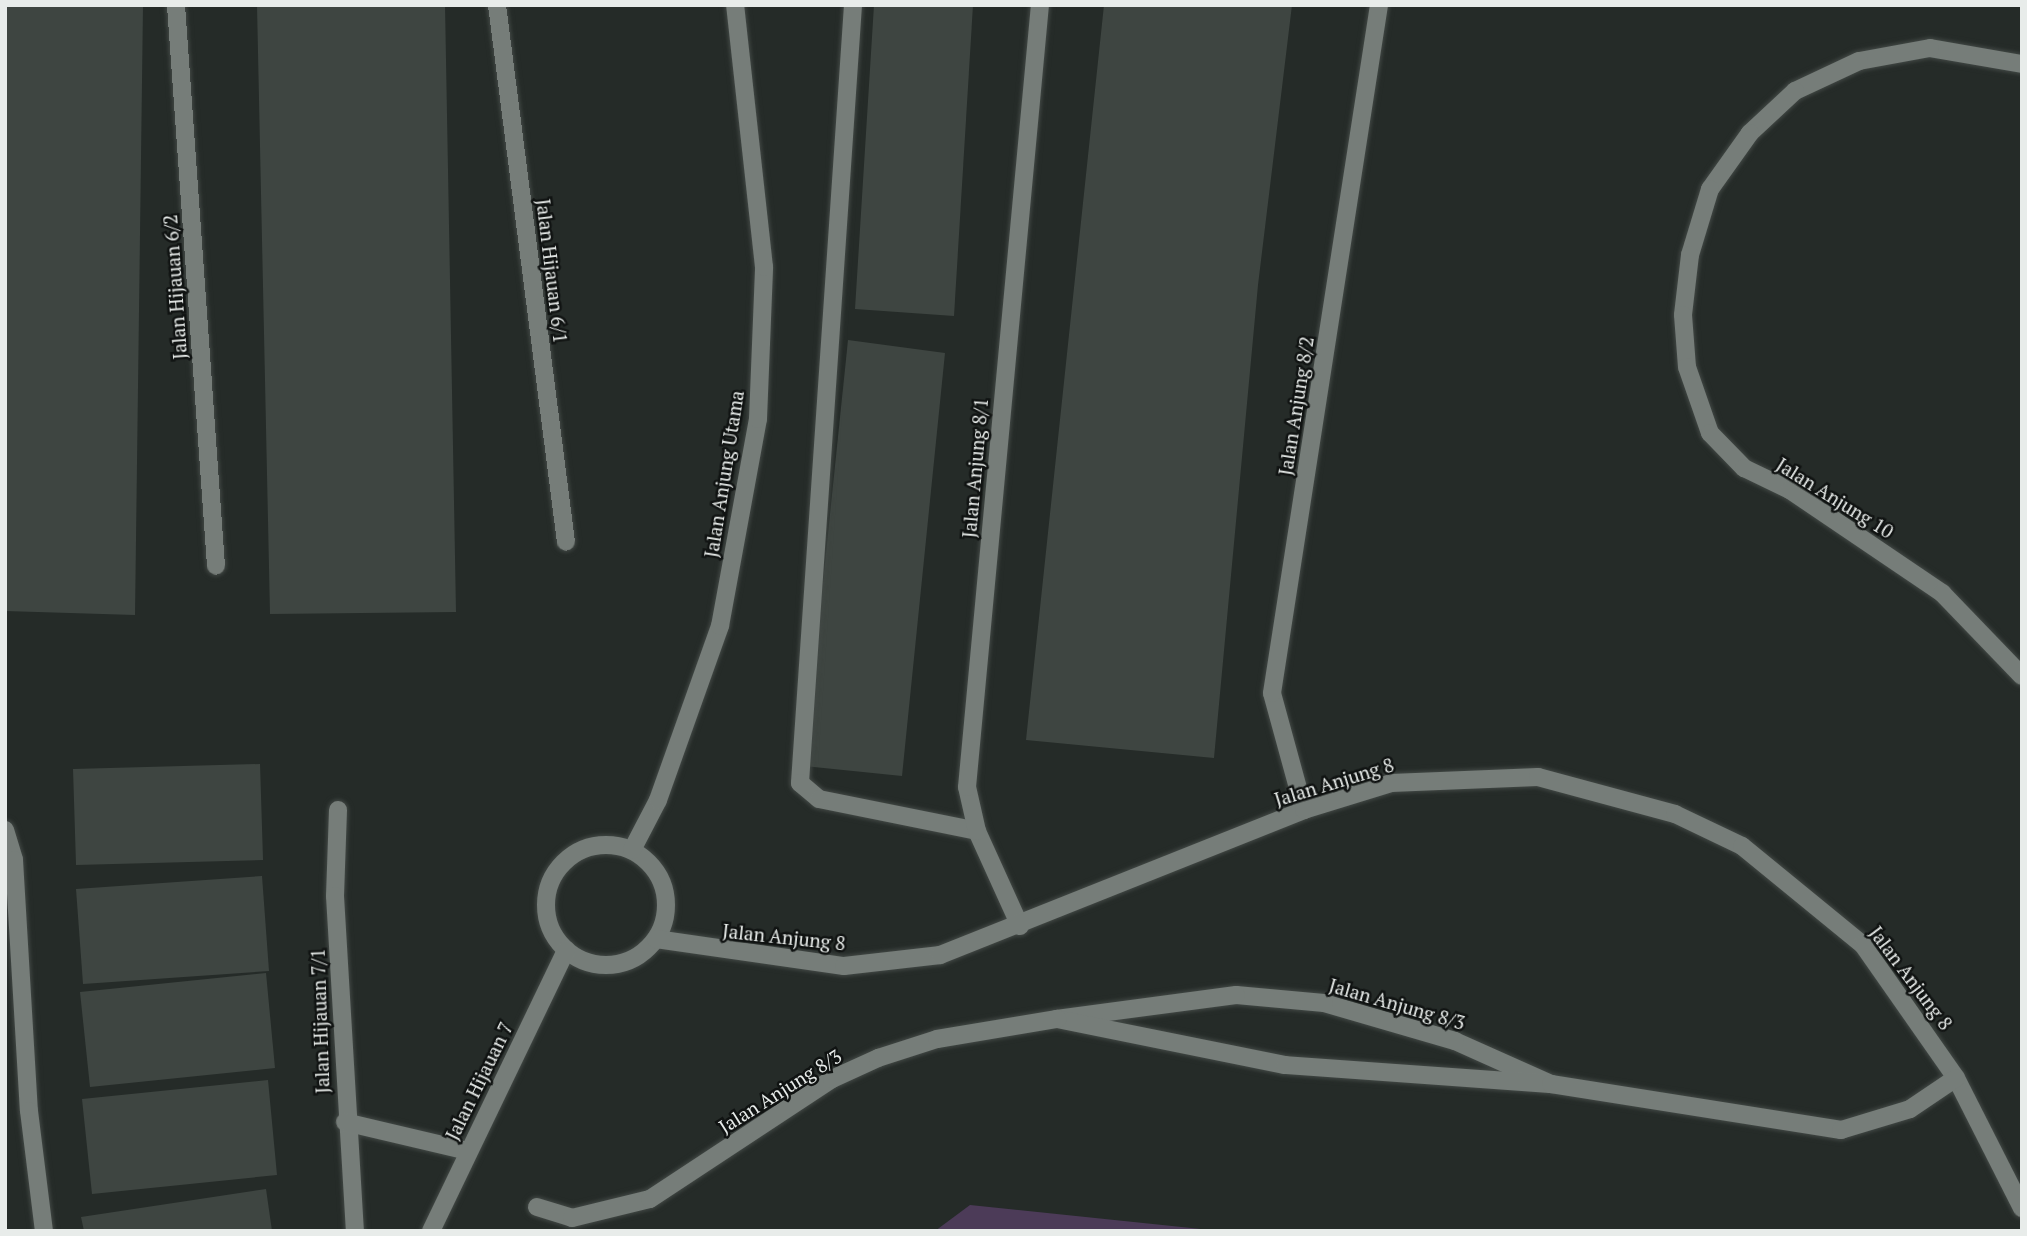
<!DOCTYPE html>
<style>
body{margin:0}
#map{position:relative;width:2027px;height:1236px;overflow:hidden;background:#252b28;font-family:"PT Serif",serif}
div>[style]{position:absolute}
.green>*{inset:0;background:#4c3b58}
.building>*{inset:0;background:#3e4541}
.roads{filter:drop-shadow(0 0 2px #424845) drop-shadow(0 0 2px #424845)}
.minor>*{height:18px;margin:-9px;padding:0 9px;transform-origin:9px;border-radius:9px;background:#767d79}
.minor>.ring{margin:-9px;padding:0;box-sizing:content-box;background:none;border:18px solid #767d79;border-radius:50%}
span{translate:-50% -50%;white-space:nowrap;text-align:center;line-height:1.15;-webkit-text-stroke:5px #101312;paint-order:stroke}
.street-label{font-size:19px;color:#e8ecea}
.frame{position:absolute;inset:0;border:7px solid #e8ecea;pointer-events:none}
</style>
<div id="map">
<div class="green">
<div style="clip-path:polygon(970px 1205px,1220px 1231px,935px 1231px)"></div>
</div>
<div class="building">
<div style="clip-path:polygon(5px 5px,143px 5px,135px 615px,5px 611px)"></div>
<div style="clip-path:polygon(257px 5px,445px 5px,456px 612px,270px 614px)"></div>
<div style="clip-path:polygon(874px 5px,973px 5px,954px 316px,855px 309px)"></div>
<div style="clip-path:polygon(1104px 5px,1292px 5px,1258px 285px,1214px 758px,1026px 740px)"></div>
<div style="clip-path:polygon(848px 340px,945px 353px,902px 776px,804px 766px)"></div>
<div style="clip-path:polygon(260px 764px,263px 860px,76px 865px,73px 769px)"></div>
<div style="clip-path:polygon(262px 876px,269px 971px,83px 984px,76px 889px)"></div>
<div style="clip-path:polygon(266px 973px,275px 1068px,90px 1087px,80px 992px)"></div>
<div style="clip-path:polygon(268px 1080px,277px 1175px,92px 1194px,82px 1099px)"></div>
<div style="clip-path:polygon(266px 1189px,272px 1231px,84px 1231px,81px 1217px)"></div>
</div>
<div class="roads">
<div class="minor">
<div style="left:176px;top:5px;width:562px;rotate:85.92deg"></div>
<div style="left:497px;top:5px;width:541px;rotate:82.68deg"></div>
<div style="left:853px;top:5px;width:780px;rotate:93.9deg"></div>
<div style="left:800px;top:783px;width:25px;rotate:40deg"></div>
<div style="left:819px;top:799px;width:161px;rotate:11.4deg"></div>
<div style="left:2022px;top:64px;width:93px;rotate:-170.1deg"></div>
<div style="left:1930px;top:48px;width:72px;rotate:169.6deg"></div>
<div style="left:1859px;top:61px;width:71px;rotate:154.9deg"></div>
<div style="left:1795px;top:91px;width:62px;rotate:137deg"></div>
<div style="left:1750px;top:133px;width:69px;rotate:125.5deg"></div>
<div style="left:1710px;top:189px;width:69px;rotate:106.9deg"></div>
<div style="left:1690px;top:255px;width:60px;rotate:96.7deg"></div>
<div style="left:1683px;top:315px;width:52px;rotate:85.6deg"></div>
<div style="left:1687px;top:367px;width:70px;rotate:70.8deg"></div>
<div style="left:1710px;top:433px;width:49px;rotate:45.8deg"></div>
<div style="left:1744px;top:468px;width:51px;rotate:25.6deg"></div>
<div style="left:1790px;top:490px;width:184px;rotate:34.1deg"></div>
<div style="left:1942px;top:593px;width:115px;rotate:46.1deg"></div>
<div style="left:338px;top:810px;width:86px;rotate:92deg"></div>
<div style="left:335px;top:896px;width:336px;rotate:86.6deg"></div>
<div style="left:1304px;top:810px;width:121px;rotate:-105.3deg"></div>
<div style="left:1272px;top:693px;width:696px;rotate:-81.16deg"></div>
<div style="left:5px;top:830px;width:31px;rotate:73deg"></div>
<div style="left:14px;top:860px;width:251px;rotate:86.6deg"></div>
<div style="left:29px;top:1111px;width:121px;rotate:82.9deg"></div>
<div class="ring" style="left:546px;top:845px;width:102px;height:102px"></div>
<div style="left:632px;top:850px;width:56px;rotate:-62.5deg"></div>
<div style="left:658px;top:800px;width:185px;rotate:-70.4deg"></div>
<div style="left:720px;top:626px;width:210px;rotate:-79.6deg"></div>
<div style="left:758px;top:419px;width:152px;rotate:-87.7deg"></div>
<div style="left:764px;top:267px;width:264px;rotate:-96.3deg"></div>
<div style="left:1020px;top:926px;width:104px;rotate:-114.4deg"></div>
<div style="left:977px;top:831px;width:45px;rotate:-102.8deg"></div>
<div style="left:967px;top:787px;width:785px;rotate:-84.67deg"></div>
<div style="left:656px;top:939px;width:190px;rotate:8.2deg"></div>
<div style="left:844px;top:966px;width:97px;rotate:-6.5deg"></div>
<div style="left:940px;top:955px;width:392px;rotate:-21.7deg"></div>
<div style="left:1304px;top:810px;width:91px;rotate:-17.2deg"></div>
<div style="left:1391px;top:783px;width:147px;rotate:-2.3deg"></div>
<div style="left:1538px;top:777px;width:142px;rotate:15.1deg"></div>
<div style="left:1675px;top:814px;width:74px;rotate:25.5deg"></div>
<div style="left:1742px;top:846px;width:156px;rotate:39.3deg"></div>
<div style="left:1863px;top:945px;width:162px;rotate:55deg"></div>
<div style="left:1956px;top:1078px;width:146px;rotate:63.1deg"></div>
<div style="left:1551px;top:1084px;width:105px;rotate:-155.9deg"></div>
<div style="left:1455px;top:1041px;width:136px;rotate:-163.8deg"></div>
<div style="left:1324px;top:1003px;width:88px;rotate:-174.8deg"></div>
<div style="left:1236px;top:995px;width:181px;rotate:172.4deg"></div>
<div style="left:1057px;top:1019px;width:233px;rotate:11.4deg"></div>
<div style="left:1285px;top:1065px;width:267px;rotate:4.1deg"></div>
<div style="left:1551px;top:1084px;width:294px;rotate:9deg"></div>
<div style="left:1841px;top:1130px;width:72px;rotate:-16.9deg"></div>
<div style="left:1910px;top:1109px;width:55px;rotate:-34deg"></div>
<div style="left:345px;top:1122px;width:126px;rotate:13.3deg"></div>
<div style="left:537px;top:1207px;width:37px;rotate:17deg"></div>
<div style="left:572px;top:1218px;width:80px;rotate:-13.7deg"></div>
<div style="left:650px;top:1199px;width:218px;rotate:-33.4deg"></div>
<div style="left:832px;top:1079px;width:51px;rotate:-24.5deg"></div>
<div style="left:878px;top:1058px;width:62px;rotate:-17.9deg"></div>
<div style="left:937px;top:1039px;width:122px;rotate:-9.5deg"></div>
<div style="left:431px;top:1231px;width:312px;rotate:-64.3deg"></div>
</div>
</div>
<div class="street-label">
<span style="left:552px;top:271px;rotate:83deg">Jalan Hijauan 6/1</span>
<span style="left:175px;top:287px;rotate:-94deg">Jalan Hijauan 6/2</span>
<span style="left:1296px;top:406px;rotate:-81deg">Jalan Anjung 8/2</span>
<span style="left:975px;top:468px;rotate:-85deg">Jalan Anjung 8/1</span>
<span style="left:724px;top:474px;rotate:-81deg">Jalan Anjung Utama</span>
<span style="left:1835px;top:498px;rotate:32deg">Jalan Anjung 10</span>
<span style="left:1334px;top:782px;rotate:-17deg">Jalan Anjung 8</span>
<span style="left:784px;top:937px;rotate:6deg">Jalan Anjung 8</span>
<span style="left:1911px;top:978px;rotate:53deg">Jalan Anjung 8</span>
<span style="left:1397px;top:1004px;rotate:16deg">Jalan Anjung 8/3</span>
<span style="left:320px;top:1021px;rotate:-92deg">Jalan Hijauan 7/1</span>
<span style="left:479px;top:1081px;rotate:-64deg">Jalan Hijauan 7</span>
<span style="left:780px;top:1091px;rotate:-32deg">Jalan Anjung 8/3</span>
</div>
<div class="frame"></div>
</div>
